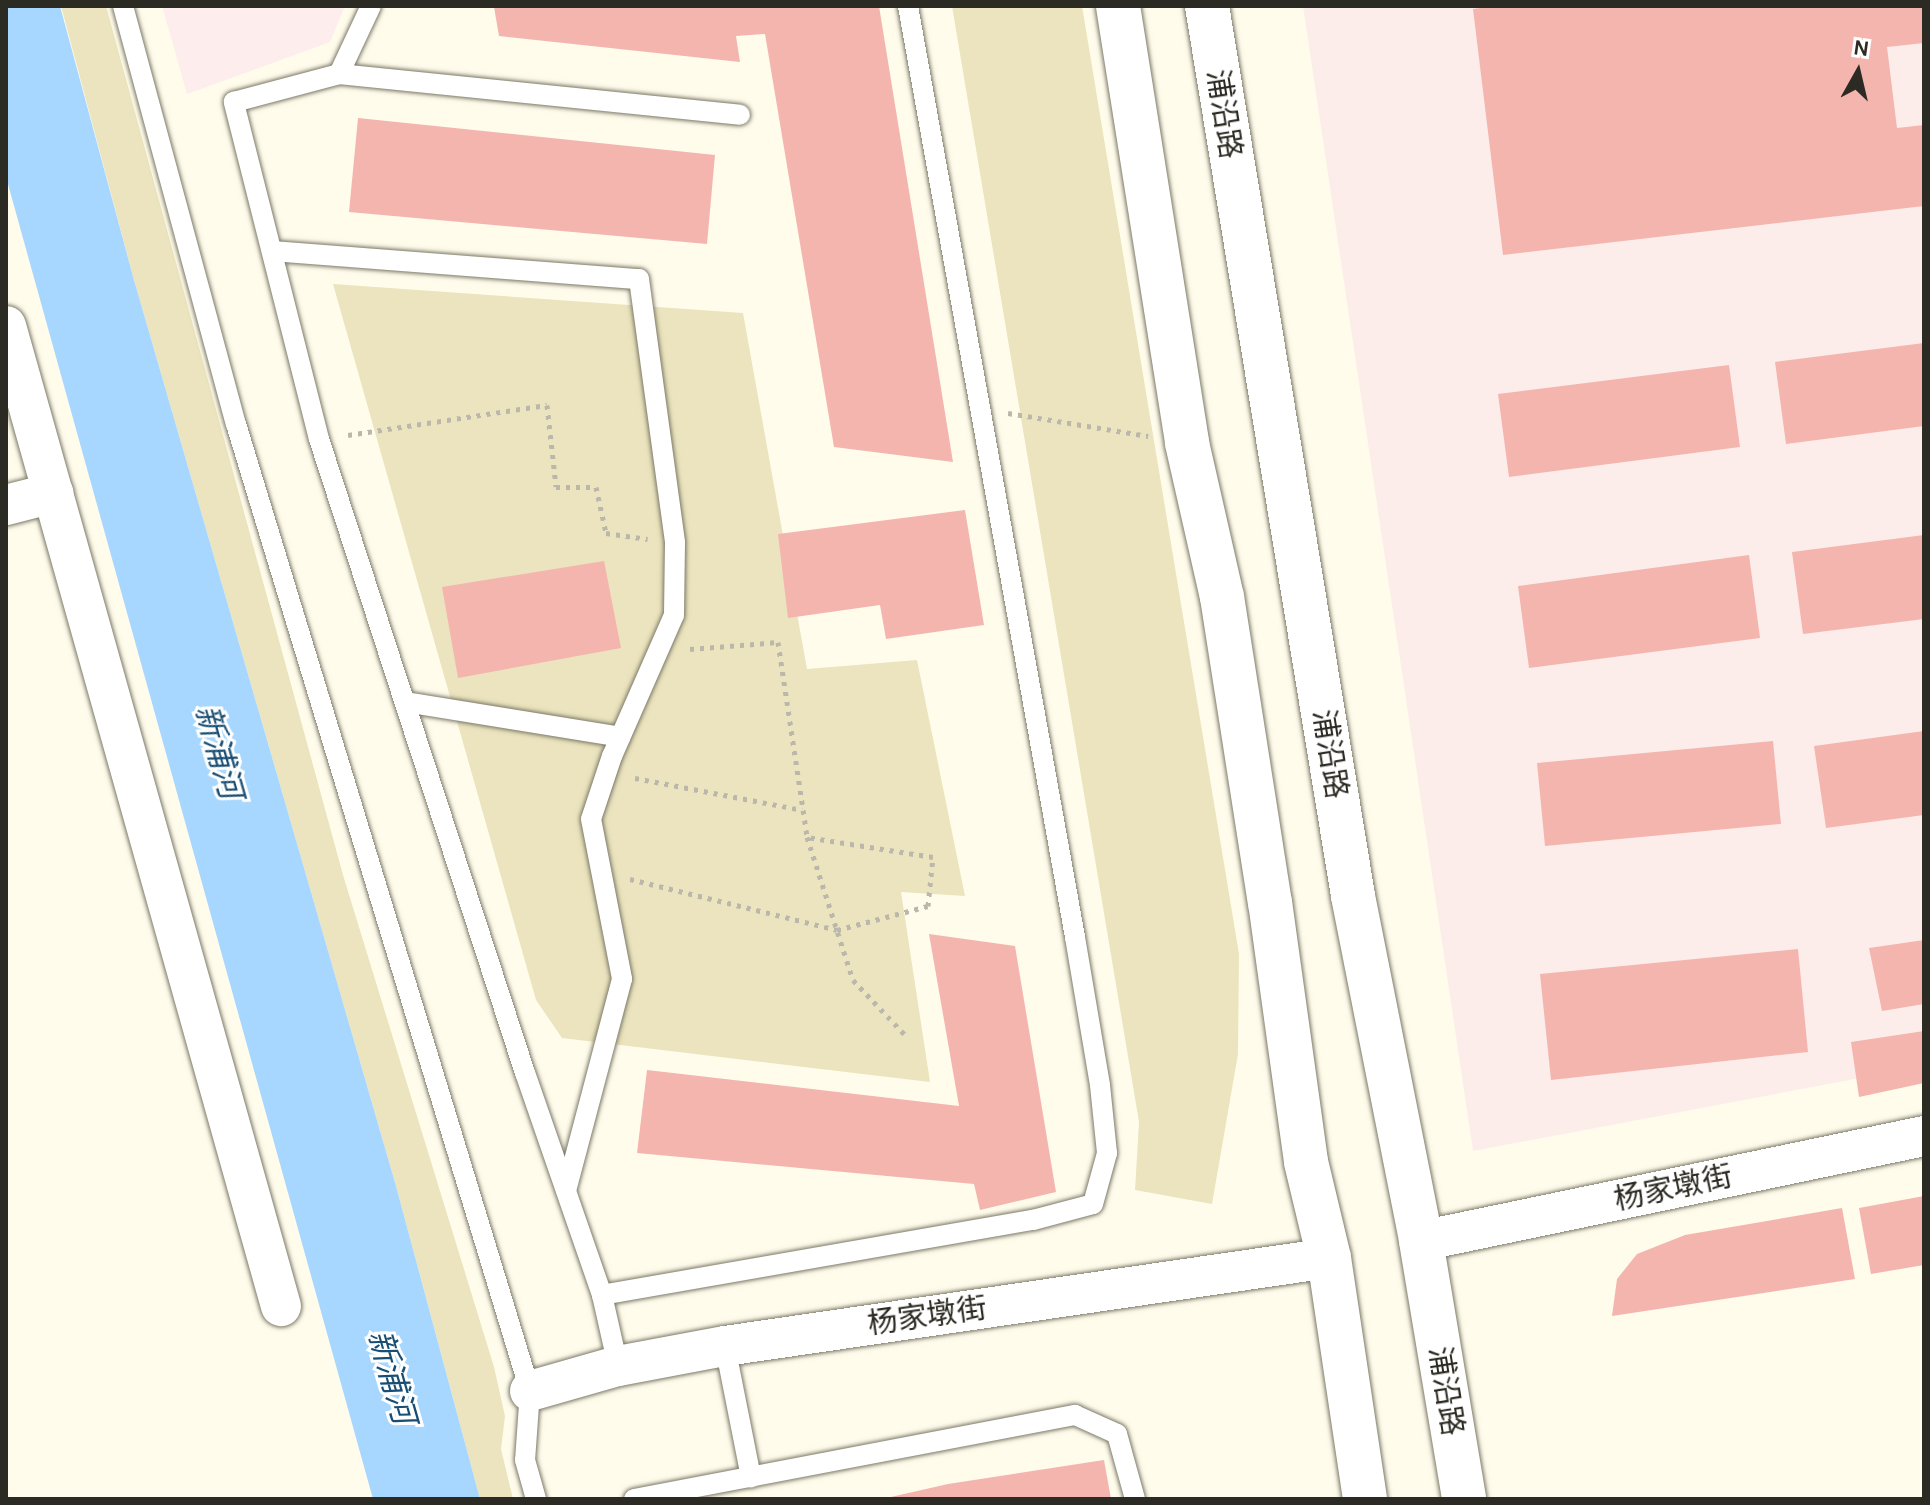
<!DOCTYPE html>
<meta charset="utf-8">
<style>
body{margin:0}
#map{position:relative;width:1930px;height:1505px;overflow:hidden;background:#fffcec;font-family:Karla,"Noto Sans SC",sans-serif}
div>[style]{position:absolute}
.commercial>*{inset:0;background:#fdeded}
.education>*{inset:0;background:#fdedea}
.green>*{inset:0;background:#ebe4be}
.water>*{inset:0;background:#a7d7fe}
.building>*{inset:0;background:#f4b5af}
.path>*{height:5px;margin-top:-2.5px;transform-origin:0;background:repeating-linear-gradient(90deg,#bbb8ab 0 4px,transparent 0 10px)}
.roads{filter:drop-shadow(0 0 2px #7c7968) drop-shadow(0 0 2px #7c7968)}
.service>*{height:20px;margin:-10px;padding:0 10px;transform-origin:10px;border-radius:10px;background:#fff}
.minor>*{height:40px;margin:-20px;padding:0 20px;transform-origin:20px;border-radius:20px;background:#fff}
.primary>*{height:44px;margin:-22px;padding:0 22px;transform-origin:22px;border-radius:22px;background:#fff}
span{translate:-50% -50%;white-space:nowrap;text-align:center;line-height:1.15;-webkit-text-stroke:6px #fff;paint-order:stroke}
.street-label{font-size:30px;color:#2c2b23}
.water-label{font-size:32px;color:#184e73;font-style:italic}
.frame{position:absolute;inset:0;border:8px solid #2c2b23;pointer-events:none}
.north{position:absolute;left:1818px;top:32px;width:80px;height:80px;-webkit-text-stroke:6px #fff;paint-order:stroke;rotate:8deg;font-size:22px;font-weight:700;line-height:32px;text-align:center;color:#2c2b23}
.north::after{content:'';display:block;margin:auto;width:28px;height:36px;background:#2c2b23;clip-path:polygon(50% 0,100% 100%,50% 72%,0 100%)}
</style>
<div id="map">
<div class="commercial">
<div style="clip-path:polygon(162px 6px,345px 6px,330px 42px,187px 94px)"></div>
</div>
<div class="education">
<div style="clip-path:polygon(1303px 6px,1924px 6px,1924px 1066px,1473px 1151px)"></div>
</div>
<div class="green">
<div style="clip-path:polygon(61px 6px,106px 6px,343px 875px,494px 1367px,505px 1416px,501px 1449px,513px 1499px,480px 1499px,396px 1186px,134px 280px)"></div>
<div style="clip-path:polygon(952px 6px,1082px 6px,1239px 954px,1238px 1054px,1212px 1204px,1135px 1190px,1139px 1122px)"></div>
<div style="clip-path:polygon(333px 284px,743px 313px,807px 669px,917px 660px,965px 896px,901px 892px,930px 1082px,562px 1038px,536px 1000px)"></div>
</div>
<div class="water">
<div style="clip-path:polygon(6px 6px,60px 6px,134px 280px,396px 1186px,480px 1499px,373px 1499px,6px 177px)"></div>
</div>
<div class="building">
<div style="clip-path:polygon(879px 6px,953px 462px,834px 447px,765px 34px,736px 36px,740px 62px,499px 36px,494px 7px)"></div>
<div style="clip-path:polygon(1495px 6px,1924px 6px,1924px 43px,1887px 47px,1897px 128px,1924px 125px,1924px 206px,1503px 255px,1473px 9px)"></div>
<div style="clip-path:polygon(358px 118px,715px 155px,707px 244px,349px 212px)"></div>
<div style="clip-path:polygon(1924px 343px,1924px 426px,1786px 444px,1775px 362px)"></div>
<div style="clip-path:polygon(1729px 365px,1740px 447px,1509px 477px,1498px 394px)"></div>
<div style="clip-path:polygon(965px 510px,984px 625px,886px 639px,880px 605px,788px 618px,778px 534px)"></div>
<div style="clip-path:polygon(1924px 535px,1924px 619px,1803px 634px,1792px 552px)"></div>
<div style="clip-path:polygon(1749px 555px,1760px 638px,1529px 668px,1518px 586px)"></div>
<div style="clip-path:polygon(604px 561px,621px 648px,458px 678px,442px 587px)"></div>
<div style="clip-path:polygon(1924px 731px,1924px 815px,1826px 828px,1814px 746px)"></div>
<div style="clip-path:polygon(1773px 741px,1781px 824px,1545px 846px,1537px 763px)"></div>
<div style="clip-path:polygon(929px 934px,1015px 946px,1056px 1192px,980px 1210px,974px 1184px,637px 1153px,647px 1070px,959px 1106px)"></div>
<div style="clip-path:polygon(1924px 940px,1924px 1004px,1882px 1011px,1869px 948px)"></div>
<div style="clip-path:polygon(1798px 949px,1808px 1052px,1551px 1080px,1540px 974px)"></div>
<div style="clip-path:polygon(1924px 1031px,1924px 1083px,1859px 1097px,1851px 1042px)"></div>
<div style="clip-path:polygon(1924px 1196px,1924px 1265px,1871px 1274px,1859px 1208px)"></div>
<div style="clip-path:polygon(1842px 1208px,1855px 1279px,1612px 1316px,1617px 1279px,1637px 1254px,1685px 1235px)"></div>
<div style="clip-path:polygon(1104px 1460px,1111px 1499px,882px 1499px,948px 1484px)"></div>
</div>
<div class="path">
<div style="left:1008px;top:413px;width:142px;rotate:9.3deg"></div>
<div style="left:348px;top:435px;width:201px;rotate:-8.6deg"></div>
<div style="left:547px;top:405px;width:82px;rotate:83.7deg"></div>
<div style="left:556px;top:487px;width:40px"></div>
<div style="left:596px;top:487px;width:47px;rotate:77.7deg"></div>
<div style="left:606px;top:533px;width:42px;rotate:8.1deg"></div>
<div style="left:690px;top:649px;width:88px;rotate:-4.5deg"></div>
<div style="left:778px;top:642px;width:197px;rotate:81.5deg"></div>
<div style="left:807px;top:837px;width:150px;rotate:72.2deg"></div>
<div style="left:853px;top:980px;width:79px;rotate:46.5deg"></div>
<div style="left:635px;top:778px;width:170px;rotate:10.8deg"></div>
<div style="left:630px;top:879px;width:213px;rotate:13.8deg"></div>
<div style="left:837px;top:930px;width:94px;rotate:-14.8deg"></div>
<div style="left:928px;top:906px;width:49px;rotate:-84.2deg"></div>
<div style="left:933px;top:857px;width:128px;rotate:-171deg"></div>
</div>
<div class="roads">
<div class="service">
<div style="left:123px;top:6px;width:433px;rotate:74.9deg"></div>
<div style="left:236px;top:424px;width:1011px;rotate:73.09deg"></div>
<div style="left:530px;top:1391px;width:69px;rotate:94.1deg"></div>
<div style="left:525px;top:1460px;width:41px;rotate:74.2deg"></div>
<div style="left:339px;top:74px;width:75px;rotate:-64.8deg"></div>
<div style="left:272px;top:251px;width:368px;rotate:4.4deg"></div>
<div style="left:639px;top:279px;width:266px;rotate:82.2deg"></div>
<div style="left:675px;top:543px;width:72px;rotate:90.8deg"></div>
<div style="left:674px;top:615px;width:154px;rotate:113.7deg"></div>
<div style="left:612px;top:756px;width:66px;rotate:108.4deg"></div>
<div style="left:591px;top:819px;width:163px;rotate:79deg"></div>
<div style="left:622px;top:979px;width:219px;rotate:104.8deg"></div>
<div style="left:405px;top:702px;width:218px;rotate:9.2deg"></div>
<div style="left:602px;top:1295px;width:437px;rotate:-9.9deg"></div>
<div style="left:1033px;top:1220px;width:62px;rotate:-14.9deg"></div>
<div style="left:1093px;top:1204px;width:53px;rotate:-74.6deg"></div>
<div style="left:1107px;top:1153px;width:68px;rotate:-95.9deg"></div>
<div style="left:1100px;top:1085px;width:150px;rotate:-99.6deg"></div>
<div style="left:1075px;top:937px;width:946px;rotate:-100.17deg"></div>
<div style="left:725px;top:1346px;width:134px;rotate:78.8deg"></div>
<div style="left:618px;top:1366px;width:73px;rotate:-102.7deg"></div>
<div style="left:602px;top:1295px;width:235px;rotate:-109.1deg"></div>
<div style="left:525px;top:1073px;width:667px;rotate:-108deg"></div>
<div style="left:319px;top:439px;width:348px;rotate:-104.2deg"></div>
<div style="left:234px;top:102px;width:109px;rotate:-14.9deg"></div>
<div style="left:339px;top:74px;width:403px;rotate:5.8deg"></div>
<div style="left:634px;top:1499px;width:449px;rotate:-10.8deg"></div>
<div style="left:1075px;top:1415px;width:46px;rotate:24.3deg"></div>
<div style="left:1117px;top:1434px;width:67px;rotate:74.5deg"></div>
</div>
<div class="minor">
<div style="left:6px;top:326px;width:1018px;rotate:74.33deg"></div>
<div style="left:6px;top:505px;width:49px;rotate:-14.3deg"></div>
<div style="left:1421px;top:1241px;width:514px;rotate:-11.79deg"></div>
<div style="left:530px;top:1391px;width:91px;rotate:-15.9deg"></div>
<div style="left:618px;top:1366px;width:109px;rotate:-10.6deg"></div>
<div style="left:725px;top:1346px;width:610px;rotate:-8.29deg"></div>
</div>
<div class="primary">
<div style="left:1118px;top:6px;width:442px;rotate:81deg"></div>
<div style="left:1187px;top:443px;width:158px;rotate:77.2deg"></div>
<div style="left:1222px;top:597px;width:309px;rotate:81.1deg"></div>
<div style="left:1270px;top:902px;width:262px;rotate:82.1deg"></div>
<div style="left:1306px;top:1162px;width:99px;rotate:76.5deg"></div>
<div style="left:1329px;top:1258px;width:244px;rotate:81.5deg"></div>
<div style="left:1207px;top:6px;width:902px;rotate:80.68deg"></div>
<div style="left:1353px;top:896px;width:352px;rotate:78.8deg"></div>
<div style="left:1421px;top:1241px;width:262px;rotate:80.5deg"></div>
</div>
</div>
<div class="street-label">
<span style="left:1224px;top:114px;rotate:81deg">浦沿路</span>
<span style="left:1330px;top:754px;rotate:81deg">浦沿路</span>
<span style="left:1673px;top:1188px;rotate:-12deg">杨家墩街</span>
<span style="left:927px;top:1316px;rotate:-8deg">杨家墩街</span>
<span style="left:1446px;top:1391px;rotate:81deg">浦沿路</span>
</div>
<div class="water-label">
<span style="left:218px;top:752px;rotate:74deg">新浦河</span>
<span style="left:391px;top:1377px;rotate:74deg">新浦河</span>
</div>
<div class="frame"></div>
<div class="north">N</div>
</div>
